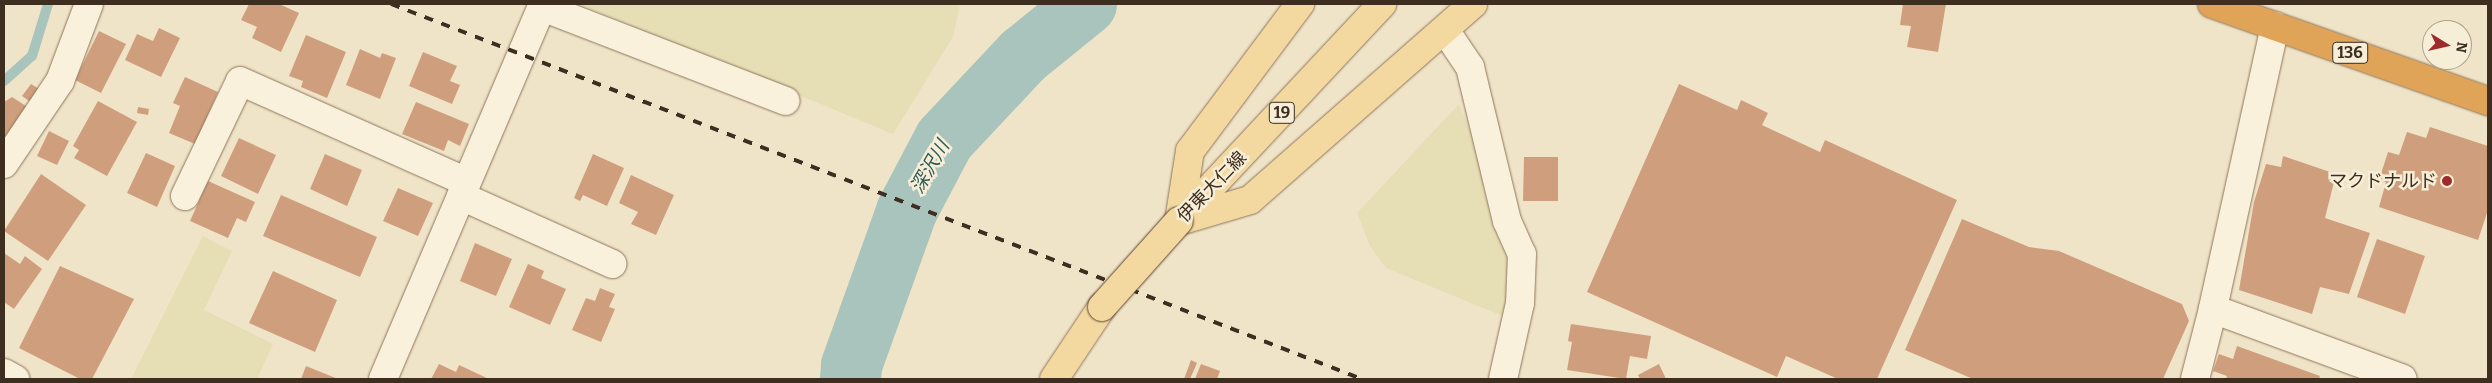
<!DOCTYPE html>
<meta charset="utf-8">
<style>
body{margin:0}
#map{position:relative;width:2492px;height:383px;overflow:hidden;background:#f0e4c8;font-family:Bitter,"Noto Sans JP",serif}
div>[style]{position:absolute}
.farmland>*{inset:0;background:#e6deb5}
.stream>*{height:10px;margin:-5px;padding:0 5px;transform-origin:5px;border-radius:5px;background:#a9c4bc}
.river>*{height:61px;margin:-30.5px;padding:0 30.5px;transform-origin:30.5px;border-radius:30.5px;background:#a9c4bc}
.building>*{inset:0;background:#cf9f7d}
.roads{filter:drop-shadow(0 0 1px #8d765c) drop-shadow(0 0 1px #8d765c)}
.minor>*{height:28px;margin:-14px;padding:0 14px;transform-origin:14px;border-radius:14px;background:#faf1dc}
.major>*{height:28px;margin:-14px;padding:0 14px;transform-origin:14px;border-radius:14px;background:#f3d9a0}
.highway>*{height:28px;margin:-14px;padding:0 14px;transform-origin:14px;border-radius:14px;background:#e0a458}
.rail>*{height:4px;margin-top:-2px;transform-origin:0;background:repeating-linear-gradient(90deg,#3d2e20 0 9px,transparent 0 18px)}
.bridges{filter:drop-shadow(0 0 1px #5b4430) drop-shadow(0 0 1px #5b4430)}
.major-bridge>*{height:28px;margin:-14px;padding:0 14px;transform-origin:14px;border-radius:14px;background:#f3d9a0}
.dots>*{width:14px;height:14px;translate:-50% -50%;box-sizing:border-box;border:2px solid #f7eed8;border-radius:50%}
span{translate:-50% -50%;white-space:nowrap;text-align:center;line-height:1.15;-webkit-text-stroke:5px #f7eed8;paint-order:stroke}
.shield-label span{padding:1px 4px;background:#f7eed8;border:1px solid;border-radius:4px;-webkit-text-stroke-width:0}
.shield-label{font-size:16px;color:#3d2e20;font-weight:700}
.poi-label{font-size:18px;color:#3d2e20}
.right{translate:-100% -50%;text-align:right}
.street-label{font-size:18px;color:#3d2e20}
.water-label{font-size:19px;color:#2f5d5a;font-style:italic}
.frame{position:absolute;inset:0;border:5px solid #3d2e20;pointer-events:none}
.north{position:absolute;left:2422px;top:20px;width:50px;height:50px;box-sizing:border-box;background:#f7eed8;border:1px solid #ada18e;border-radius:50%;rotate:99deg;font-size:14px;font-weight:700;line-height:20px;text-align:center;color:#3d2e20}
.north::after{content:'';display:block;margin:auto;width:18px;height:22px;background:#9e2a2b;clip-path:polygon(50% 0,100% 100%,50% 72%,0 100%)}
</style>
<div id="map">
<div class="farmland">
<div style="clip-path:polygon(579px 4px,960px 4px,953px 37px,893px 134px)"></div>
<div style="clip-path:polygon(1459px 104px,1480px 154px,1511px 252px,1513px 275px,1505px 317px,1386px 268px,1370px 246px,1357px 213px)"></div>
<div style="clip-path:polygon(203px 236px,232px 251px,204px 310px,273px 344px,257px 379px,131px 379px)"></div>
</div>
<div class="stream">
<div style="left:4px;top:81px;width:38px;rotate:-42deg"></div>
<div style="left:32px;top:56px;width:54px;rotate:-72.9deg"></div>
</div>
<div class="river">
<div style="left:850px;top:379px;width:14px;rotate:-86deg"></div>
<div style="left:851px;top:365px;width:164px;rotate:-70.3deg"></div>
<div style="left:906px;top:211px;width:81px;rotate:-62.2deg"></div>
<div style="left:944px;top:139px;width:115px;rotate:-46.8deg"></div>
<div style="left:1023px;top:55px;width:81px;rotate:-39deg"></div>
</div>
<div class="building">
<div style="clip-path:polygon(249px 4px,279px 4px,299px 13px,281px 52px,252px 38px,257px 27px,241px 20px)"></div>
<div style="clip-path:polygon(1903px 4px,1946px 4px,1938px 52px,1907px 47px,1911px 26px,1900px 25px)"></div>
<div style="clip-path:polygon(159px 28px,180px 38px,161px 77px,125px 60px,137px 34px,153px 41px)"></div>
<div style="clip-path:polygon(99px 31px,126px 44px,101px 93px,75px 80px)"></div>
<div style="clip-path:polygon(306px 35px,346px 52px,327px 98px,301px 87px,303px 81px,289px 76px)"></div>
<div style="clip-path:polygon(360px 49px,380px 58px,382px 53px,396px 58px,380px 99px,346px 85px)"></div>
<div style="clip-path:polygon(423px 52px,457px 66px,450px 81px,460px 85px,452px 104px,409px 86px)"></div>
<div style="clip-path:polygon(185px 77px,218px 92px,195px 144px,169px 133px,180px 106px,173px 103px)"></div>
<div style="clip-path:polygon(31px 84px,41px 90px,32px 103px,22px 96px)"></div>
<div style="clip-path:polygon(1679px 84px,1737px 110px,1741px 100px,1768px 113px,1762px 125px,1820px 152px,1825px 140px,1957px 200px,1877px 379px,1838px 379px,1786px 356px,1777px 377px,1587px 292px)"></div>
<div style="clip-path:polygon(12px 97px,29px 108px,4px 143px,4px 102px)"></div>
<div style="clip-path:polygon(98px 101px,137px 122px,107px 176px,74px 158px,79px 150px,73px 146px)"></div>
<div style="clip-path:polygon(416px 102px,469px 124px,460px 146px,448px 140px,444px 151px,402px 134px)"></div>
<div style="clip-path:polygon(138px 107px,149px 109px,148px 115px,137px 113px)"></div>
<div style="clip-path:polygon(2430px 127px,2488px 146px,2488px 210px,2478px 240px,2379px 207px,2386px 182px,2379px 180px,2388px 152px,2399px 155px,2407px 132px,2426px 138px)"></div>
<div style="clip-path:polygon(49px 131px,69px 141px,57px 165px,37px 156px)"></div>
<div style="clip-path:polygon(239px 138px,276px 155px,258px 194px,221px 176px)"></div>
<div style="clip-path:polygon(146px 153px,175px 166px,157px 207px,127px 193px)"></div>
<div style="clip-path:polygon(325px 154px,362px 170px,347px 206px,310px 189px)"></div>
<div style="clip-path:polygon(593px 154px,624px 168px,607px 206px,583px 195px,580px 201px,574px 198px)"></div>
<div style="clip-path:polygon(2283px 156px,2336px 174px,2325px 218px,2370px 233px,2349px 294px,2320px 287px,2312px 314px,2239px 290px,2254px 202px,2266px 164px,2281px 167px)"></div>
<div style="clip-path:polygon(1524px 157px,1558px 157px,1558px 201px,1523px 201px)"></div>
<div style="clip-path:polygon(41px 174px,86px 205px,48px 261px,4px 231px)"></div>
<div style="clip-path:polygon(631px 175px,674px 195px,656px 235px,631px 224px,638px 212px,619px 203px)"></div>
<div style="clip-path:polygon(208px 181px,255px 202px,246px 222px,237px 218px,228px 238px,190px 221px)"></div>
<div style="clip-path:polygon(398px 188px,433px 203px,418px 236px,383px 221px)"></div>
<div style="clip-path:polygon(281px 195px,377px 237px,360px 277px,263px 236px)"></div>
<div style="clip-path:polygon(1962px 219px,2029px 247px,2059px 251px,2182px 304px,2189px 321px,2163px 379px,1973px 379px,1905px 350px)"></div>
<div style="clip-path:polygon(2377px 239px,2425px 256px,2405px 314px,2357px 297px)"></div>
<div style="clip-path:polygon(475px 243px,512px 259px,496px 296px,460px 281px)"></div>
<div style="clip-path:polygon(4px 253px,20px 264px,25px 256px,42px 269px,14px 309px,4px 302px)"></div>
<div style="clip-path:polygon(528px 264px,544px 271px,541px 278px,566px 289px,550px 325px,509px 307px)"></div>
<div style="clip-path:polygon(60px 266px,134px 299px,92px 379px,80px 379px,19px 348px)"></div>
<div style="clip-path:polygon(273px 271px,337px 300px,315px 352px,249px 323px)"></div>
<div style="clip-path:polygon(600px 288px,615px 294px,609px 307px,615px 309px,601px 342px,572px 330px,586px 298px,595px 301px)"></div>
<div style="clip-path:polygon(1571px 324px,1651px 336px,1647px 359px,1630px 356px,1626px 379px,1567px 370px,1572px 342px,1568px 341px)"></div>
<div style="clip-path:polygon(2237px 346px,2320px 376px,2319px 379px,2226px 379px,2227px 376px,2213px 371px,2219px 354px,2233px 359px)"></div>
<div style="clip-path:polygon(1191px 360px,1197px 363px,1190px 379px,1184px 379px)"></div>
<div style="clip-path:polygon(439px 364px,456px 372px,459px 365px,489px 379px,431px 379px)"></div>
<div style="clip-path:polygon(1201px 364px,1220px 371px,1217px 379px,1195px 379px)"></div>
<div style="clip-path:polygon(1659px 364px,1666px 379px,1640px 379px,1638px 375px)"></div>
<div style="clip-path:polygon(306px 366px,338px 379px,301px 379px)"></div>
</div>
<div class="roads">
<div class="minor">
<div style="left:542px;top:7px;width:261px;rotate:21.1deg"></div>
<div style="left:2275px;top:26px;width:290px;rotate:102.4deg"></div>
<div style="left:2213px;top:309px;width:202px;rotate:20.2deg"></div>
<div style="left:1445px;top:30px;width:45px;rotate:56deg"></div>
<div style="left:1470px;top:67px;width:158px;rotate:76.5deg"></div>
<div style="left:1507px;top:221px;width:36px;rotate:66deg"></div>
<div style="left:1522px;top:254px;width:49px;rotate:92.3deg"></div>
<div style="left:1520px;top:303px;width:78px;rotate:102.6deg"></div>
<div style="left:4px;top:164px;width:100px;rotate:-56deg"></div>
<div style="left:60px;top:81px;width:82px;rotate:-69.4deg"></div>
<div style="left:185px;top:196px;width:127px;rotate:-64.4deg"></div>
<div style="left:240px;top:81px;width:248px;rotate:24deg"></div>
<div style="left:461px;top:196px;width:166px;rotate:24.2deg"></div>
<div style="left:4px;top:373px;width:13px;rotate:29deg"></div>
<div style="left:383px;top:379px;width:408px;rotate:-66.9deg"></div>
<div style="left:2195px;top:379px;width:72px;rotate:-75.6deg"></div>
</div>
<div class="major">
<div style="left:1180px;top:220px;width:296px;rotate:-46.9deg"></div>
<div style="left:1179px;top:221px;width:74px;rotate:-16.5deg"></div>
<div style="left:1250px;top:200px;width:297px;rotate:-41.3deg"></div>
<div style="left:1179px;top:221px;width:71px;rotate:-81.1deg"></div>
<div style="left:1190px;top:151px;width:184px;rotate:-53.2deg"></div>
<div style="left:1054px;top:379px;width:87px;rotate:-56.3deg"></div>
</div>
<div class="highway">
<div style="left:2212px;top:4px;width:293px;rotate:19.4deg"></div>
</div>
</div>
<div class="rail">
<div style="left:391px;top:4px;width:1041px;rotate:21.12deg"></div>
</div>
<div class="bridges">
<div class="major-bridge">
<div style="left:1102px;top:307px;width:115px;rotate:-48.2deg"></div>
</div>
</div>
<div class="dots">
<div style="left:2447px;top:181px;background:#9e2a2b"></div>
</div>
<div class="shield-label">
<span style="left:2350px;top:53px">136</span>
<span style="left:1282px;top:113px">19</span>
</div>
<div class="poi-label">
<span class="right" style="left:2437px;top:181px">マクドナルド</span>
</div>
<div class="street-label">
<span style="left:1212px;top:187px;rotate:-46deg">伊東大仁線</span>
</div>
<div class="water-label">
<span style="left:930px;top:167px;rotate:-60deg">深沢川</span>
</div>
<div class="frame"></div>
<div class="north">N</div>
</div>
